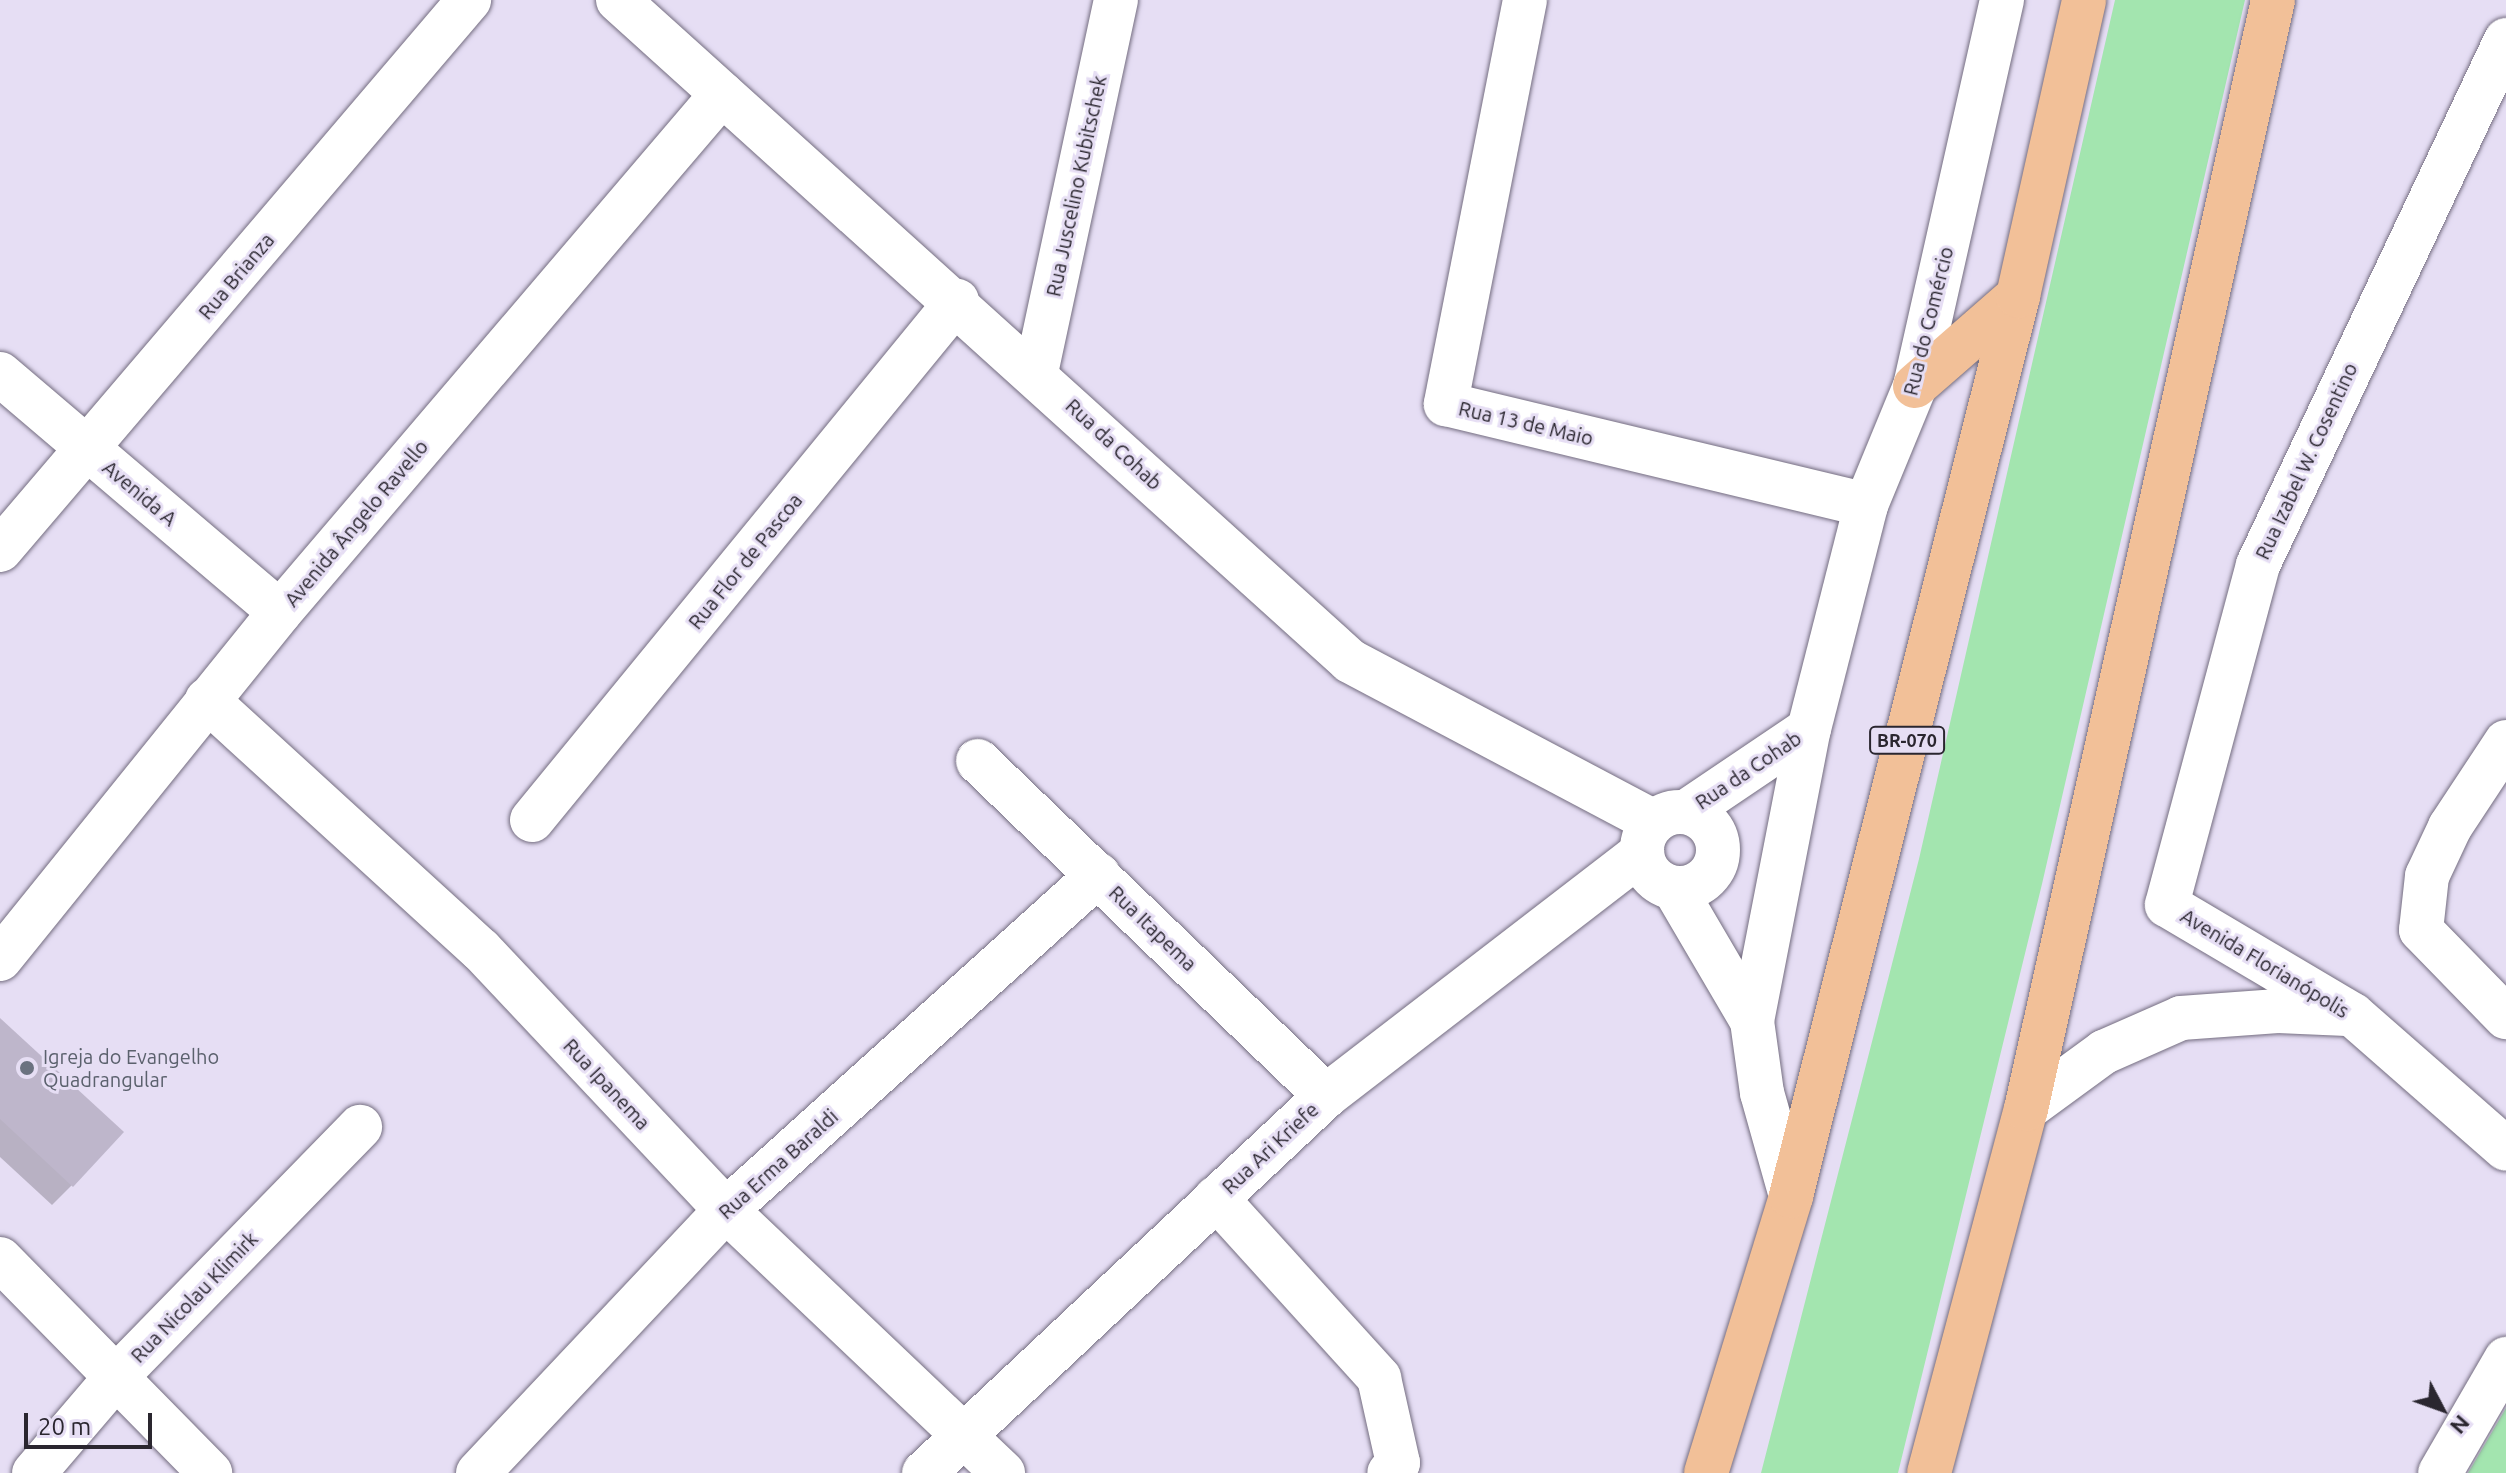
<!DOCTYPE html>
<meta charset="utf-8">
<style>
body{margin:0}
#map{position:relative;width:2506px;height:1473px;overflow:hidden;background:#e6def4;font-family:Ubuntu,sans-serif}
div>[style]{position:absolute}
.green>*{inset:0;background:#a3e5af}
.shadow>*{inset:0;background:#0003}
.building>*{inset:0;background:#beb6cb}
.roads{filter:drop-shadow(0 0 2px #746d80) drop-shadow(0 0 2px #746d80)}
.minor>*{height:44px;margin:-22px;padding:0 22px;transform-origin:22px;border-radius:22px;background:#fff}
.minor>.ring{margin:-22px;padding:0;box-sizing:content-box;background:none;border:44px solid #fff;border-radius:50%}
.trunk>*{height:44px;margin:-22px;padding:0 22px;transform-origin:22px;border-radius:22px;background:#f2c098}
.dots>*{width:22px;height:22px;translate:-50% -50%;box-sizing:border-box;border:4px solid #e6def4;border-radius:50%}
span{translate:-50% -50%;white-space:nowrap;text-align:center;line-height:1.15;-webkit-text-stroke:6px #e6def4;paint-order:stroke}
.shield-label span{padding:2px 6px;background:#e6def4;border:2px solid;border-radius:6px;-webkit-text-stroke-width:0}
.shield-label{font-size:18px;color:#2a262f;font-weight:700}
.street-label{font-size:20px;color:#2a262f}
.worship-label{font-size:20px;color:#5b616d}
.left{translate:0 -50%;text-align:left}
.north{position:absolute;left:2402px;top:1369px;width:80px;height:80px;-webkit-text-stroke:6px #e6def4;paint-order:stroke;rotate:131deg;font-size:22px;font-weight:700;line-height:32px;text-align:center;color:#2a262f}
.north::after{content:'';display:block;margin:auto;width:28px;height:36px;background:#2a262f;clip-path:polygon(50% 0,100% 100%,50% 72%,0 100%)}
.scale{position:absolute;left:24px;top:1413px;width:128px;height:36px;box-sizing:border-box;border:4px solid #2a262f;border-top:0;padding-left:10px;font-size:24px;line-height:28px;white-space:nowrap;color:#2a262f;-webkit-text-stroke:6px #e6def4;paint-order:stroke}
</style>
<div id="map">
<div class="green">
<div style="clip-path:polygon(2115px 0,2245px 0,2042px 884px,1898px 1473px,1761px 1473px,1919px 859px)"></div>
<div style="clip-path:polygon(2506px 1408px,2506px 1473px,2468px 1473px)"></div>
</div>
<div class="shadow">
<div style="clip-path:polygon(0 1021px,72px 1185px,52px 1205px,0 1157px)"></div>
</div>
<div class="building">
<div style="clip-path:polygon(0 1018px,124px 1132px,73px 1187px,0 1119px)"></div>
</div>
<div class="roads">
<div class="minor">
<div style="left:618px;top:0;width:986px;rotate:42.08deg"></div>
<div style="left:1350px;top:661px;width:344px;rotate:27.9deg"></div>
<div style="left:1525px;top:0;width:412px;rotate:101.1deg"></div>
<div style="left:1446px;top:404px;width:432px;rotate:13.5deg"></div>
<div style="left:2506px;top:40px;width:581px;rotate:115.29deg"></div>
<div style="left:2258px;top:565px;width:352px;rotate:105deg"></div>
<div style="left:2167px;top:905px;width:216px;rotate:30.6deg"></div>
<div style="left:2353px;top:1015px;width:203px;rotate:41.2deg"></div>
<div style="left:1036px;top:373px;width:381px;rotate:-77.9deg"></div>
<div style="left:0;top:374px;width:367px;rotate:40.4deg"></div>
<div style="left:0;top:550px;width:723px;rotate:-49.54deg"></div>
<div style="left:207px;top:700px;width:371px;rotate:42.4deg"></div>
<div style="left:481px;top:950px;width:357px;rotate:46.7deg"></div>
<div style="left:726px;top:1210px;width:382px;rotate:43.5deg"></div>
<div style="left:2506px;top:742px;width:102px;rotate:123.4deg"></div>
<div style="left:2450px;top:827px;width:54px;rotate:115.1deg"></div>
<div style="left:2427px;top:876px;width:54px;rotate:96.3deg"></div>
<div style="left:2421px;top:930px;width:122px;rotate:45.7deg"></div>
<div style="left:978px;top:761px;width:483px;rotate:43.9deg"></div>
<div class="ring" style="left:1642px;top:812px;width:32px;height:32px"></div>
<div style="left:1686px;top:812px;width:148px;rotate:-34deg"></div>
<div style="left:532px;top:820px;width:671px;rotate:-50.69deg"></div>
<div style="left:1674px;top:888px;width:154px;rotate:59.6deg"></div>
<div style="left:0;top:959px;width:446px;rotate:-51.1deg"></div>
<div style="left:280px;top:612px;width:681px;rotate:-49.53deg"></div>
<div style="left:2026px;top:1109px;width:97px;rotate:-36.2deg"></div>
<div style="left:2104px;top:1052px;width:84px;rotate:-23.8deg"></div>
<div style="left:2181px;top:1018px;width:97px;rotate:-4.1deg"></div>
<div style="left:2278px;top:1011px;width:69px;rotate:2.5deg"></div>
<div style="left:1791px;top:1196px;width:107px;rotate:-105.7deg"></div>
<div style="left:1762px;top:1093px;width:73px;rotate:-97.9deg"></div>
<div style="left:1752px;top:1021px;width:298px;rotate:-79deg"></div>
<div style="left:1809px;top:729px;width:231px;rotate:-75.7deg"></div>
<div style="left:1866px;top:505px;width:129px;rotate:-67.6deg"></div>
<div style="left:1915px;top:386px;width:396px;rotate:-77.3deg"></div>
<div style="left:1216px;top:1198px;width:243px;rotate:47.8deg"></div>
<div style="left:1379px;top:1378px;width:87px;rotate:77.4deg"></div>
<div style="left:1398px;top:1463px;width:13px;rotate:132deg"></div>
<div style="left:0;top:1259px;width:300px;rotate:45.5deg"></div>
<div style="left:34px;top:1473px;width:125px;rotate:-49.5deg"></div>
<div style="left:115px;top:1378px;width:351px;rotate:-45.7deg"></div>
<div style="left:478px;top:1473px;width:361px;rotate:-46.7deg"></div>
<div style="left:726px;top:1210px;width:501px;rotate:-42deg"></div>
<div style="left:924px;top:1473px;width:551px;rotate:-43.16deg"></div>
<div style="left:1326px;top:1096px;width:399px;rotate:-37.6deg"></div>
<div style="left:2440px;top:1473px;width:132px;rotate:-59.9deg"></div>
</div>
<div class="trunk">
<div style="left:1915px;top:386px;width:137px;rotate:-41.1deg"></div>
<div style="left:1706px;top:1473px;width:290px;rotate:-72.9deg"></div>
<div style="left:1791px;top:1196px;width:928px;rotate:-75.84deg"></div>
<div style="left:2018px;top:296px;width:303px;rotate:-77.4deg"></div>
<div style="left:1929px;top:1473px;width:377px;rotate:-75.1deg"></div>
<div style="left:2026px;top:1109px;width:1136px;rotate:-77.44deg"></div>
</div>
</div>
<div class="dots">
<div style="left:27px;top:1068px;background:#6b7280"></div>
</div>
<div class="shield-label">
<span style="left:1907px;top:740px">BR-070</span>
</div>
<div class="street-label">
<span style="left:1076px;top:186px;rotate:-78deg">Rua Juscelino Kubitschek</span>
<span style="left:236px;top:276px;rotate:-50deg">Rua Brianza</span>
<span style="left:1928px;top:321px;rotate:-76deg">Rua do Comércio</span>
<span style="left:1526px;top:423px;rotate:13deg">Rua 13 de Maio</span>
<span style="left:1114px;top:444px;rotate:43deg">Rua da Cohab</span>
<span style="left:2306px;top:461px;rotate:-65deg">Rua Izabel W. Cosentino</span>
<span style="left:140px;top:493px;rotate:40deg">Avenida A</span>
<span style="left:356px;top:523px;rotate:-50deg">Avenida Ângelo Ravello</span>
<span style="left:745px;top:561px;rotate:-51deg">Rua Flor de Pascoa</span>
<span style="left:1748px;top:770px;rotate:-34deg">Rua da Cohab</span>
<span style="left:1153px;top:928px;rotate:44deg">Rua Itapema</span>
<span style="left:2265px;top:963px;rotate:31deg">Avenida Florianópolis</span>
<span style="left:607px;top:1084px;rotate:47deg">Rua Ipanema</span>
<span style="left:1270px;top:1148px;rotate:-43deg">Rua Ari Kriefe</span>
<span style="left:778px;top:1164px;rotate:-42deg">Rua Erma Baraldi</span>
<span style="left:194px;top:1297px;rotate:-46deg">Rua Nicolau Klimirk</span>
</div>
<div class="worship-label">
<span class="left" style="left:43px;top:1068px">Igreja do Evangelho<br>Quadrangular</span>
</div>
<div class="north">N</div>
<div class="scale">20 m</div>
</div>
